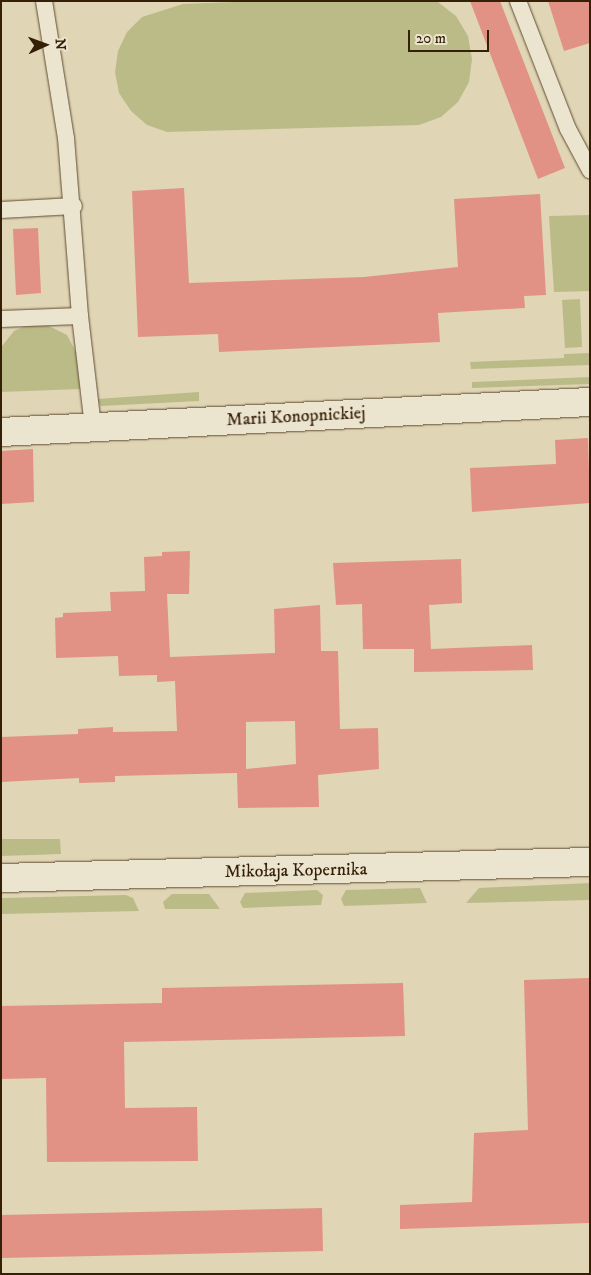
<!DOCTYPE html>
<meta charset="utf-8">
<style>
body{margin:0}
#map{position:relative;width:591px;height:1275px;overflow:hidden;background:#e0d5b5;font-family:"IM FELL DW Pica",serif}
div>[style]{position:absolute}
.green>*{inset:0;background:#bb8}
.building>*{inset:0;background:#e19285}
.roads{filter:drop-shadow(0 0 1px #604c32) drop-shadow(0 0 1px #604c32)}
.lane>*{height:16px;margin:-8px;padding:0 8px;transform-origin:8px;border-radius:8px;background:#ebe4cf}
.street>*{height:28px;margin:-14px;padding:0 14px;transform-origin:14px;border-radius:14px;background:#ebe4cf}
.secondary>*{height:28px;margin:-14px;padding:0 14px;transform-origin:14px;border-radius:14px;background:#ebe4cf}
span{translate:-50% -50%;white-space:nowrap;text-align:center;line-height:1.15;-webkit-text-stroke:4px #ebe4cf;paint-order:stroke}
.street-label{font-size:18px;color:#361f07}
.frame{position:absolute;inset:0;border:2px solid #361f07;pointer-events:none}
.north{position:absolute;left:20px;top:20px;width:50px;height:50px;-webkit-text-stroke:4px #ebe4cf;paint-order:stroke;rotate:88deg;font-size:14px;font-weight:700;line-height:20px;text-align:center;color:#361f07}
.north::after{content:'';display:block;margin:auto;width:18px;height:22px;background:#361f07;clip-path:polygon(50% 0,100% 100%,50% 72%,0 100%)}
.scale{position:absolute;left:408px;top:30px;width:81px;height:22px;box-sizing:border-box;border:2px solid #361f07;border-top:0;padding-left:6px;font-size:15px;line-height:18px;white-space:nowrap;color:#361f07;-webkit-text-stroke:4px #ebe4cf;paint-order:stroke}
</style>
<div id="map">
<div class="green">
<div style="clip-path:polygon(262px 1px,438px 2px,456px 16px,468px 36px,472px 59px,469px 82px,458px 102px,441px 117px,419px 125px,167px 132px,147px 125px,131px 111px,119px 93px,115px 72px,118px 51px,127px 32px,142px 17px,183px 4px)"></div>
<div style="clip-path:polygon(590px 215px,590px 291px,554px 292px,549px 216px)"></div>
<div style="clip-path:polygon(580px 299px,582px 347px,565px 348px,562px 300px)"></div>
<div style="clip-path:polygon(26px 326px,49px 326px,67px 335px,77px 354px,80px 389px,1px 392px,2px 346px,14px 331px)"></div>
<div style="clip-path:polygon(590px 353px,590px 365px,471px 369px,470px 362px,564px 358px,564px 354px)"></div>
<div style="clip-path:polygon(590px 377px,590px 384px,472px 388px,472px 382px)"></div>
<div style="clip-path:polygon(199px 392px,199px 401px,101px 406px,97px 399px)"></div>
<div style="clip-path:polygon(1px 839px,60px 839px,61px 854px,1px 856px)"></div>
<div style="clip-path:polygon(590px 883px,590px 900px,466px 903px,479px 888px)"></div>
<div style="clip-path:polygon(420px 888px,427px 903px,344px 906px,341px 899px,346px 890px)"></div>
<div style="clip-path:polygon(317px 890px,323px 895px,321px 905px,243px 908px,240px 902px,245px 893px)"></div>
<div style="clip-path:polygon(172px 894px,209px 894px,220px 909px,165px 909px,163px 902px)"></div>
<div style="clip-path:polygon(126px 895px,133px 898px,139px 911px,1px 914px,1px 898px)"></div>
</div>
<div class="building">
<div style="clip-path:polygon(470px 1px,500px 1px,565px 168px,538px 179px)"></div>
<div style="clip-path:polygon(548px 1px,590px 1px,590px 43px,564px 51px)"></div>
<div style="clip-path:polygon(184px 188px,189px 283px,364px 277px,458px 267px,454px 199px,540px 194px,546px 295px,524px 296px,525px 308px,438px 313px,440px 342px,219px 352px,218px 334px,138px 337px,132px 191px)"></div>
<div style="clip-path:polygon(38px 228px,41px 293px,16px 295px,13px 229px)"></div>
<div style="clip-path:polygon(588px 438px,590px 503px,472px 512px,470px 468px,556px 464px,555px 440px)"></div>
<div style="clip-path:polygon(33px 449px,34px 502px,1px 504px,1px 451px)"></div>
<div style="clip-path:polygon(evenodd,190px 551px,189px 594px,167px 594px,170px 657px,275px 653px,274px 609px,320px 605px,321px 651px,338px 651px,340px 729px,378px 728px,379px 769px,318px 775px,319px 807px,238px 808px,237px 773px,115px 776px,115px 782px,79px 783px,79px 778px,1px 782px,1px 737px,78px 734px,78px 729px,113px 727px,113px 732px,177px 731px,175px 681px,157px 682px,157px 675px,119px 676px,118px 656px,56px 658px,55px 618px,63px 617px,63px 613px,111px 611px,110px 592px,145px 591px,144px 557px,162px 556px,162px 552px,190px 551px,295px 721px,296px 764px,246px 769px,246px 722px,295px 721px)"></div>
<div style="clip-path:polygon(461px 559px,462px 603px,429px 605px,431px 649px,532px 645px,533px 670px,414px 672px,414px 649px,429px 649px,363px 649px,362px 604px,336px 605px,333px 563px)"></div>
<div style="clip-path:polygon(590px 978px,590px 1223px,400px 1229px,400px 1205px,472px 1202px,474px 1133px,528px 1130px,524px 980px)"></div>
<div style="clip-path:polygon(403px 983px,405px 1036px,124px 1042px,125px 1108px,197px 1107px,198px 1161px,47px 1162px,46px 1078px,1px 1079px,1px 1006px,162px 1003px,162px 988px)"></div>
<div style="clip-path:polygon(322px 1208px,323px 1251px,1px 1258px,1px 1215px)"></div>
</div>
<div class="roads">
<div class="lane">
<div style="left:44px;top:1px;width:139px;rotate:80.9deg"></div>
<div style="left:66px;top:138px;width:179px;rotate:85.5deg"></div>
<div style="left:80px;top:316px;width:112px;rotate:83.3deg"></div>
<div style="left:518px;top:1px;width:137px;rotate:68.7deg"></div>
<div style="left:568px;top:129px;width:47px;rotate:61.8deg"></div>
<div style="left:1px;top:210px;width:73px;rotate:-3.1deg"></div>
<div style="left:1px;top:319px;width:79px;rotate:-2.2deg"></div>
</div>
<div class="street">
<div style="left:1px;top:432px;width:590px;rotate:-2.92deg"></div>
</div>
<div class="secondary">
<div style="left:1px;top:878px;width:589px;rotate:-1.56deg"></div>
</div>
</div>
<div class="street-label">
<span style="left:296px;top:417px;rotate:-3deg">Marii Konopnickiej</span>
<span style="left:296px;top:871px;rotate:-1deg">Mikołaja Kopernika</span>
</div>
<div class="frame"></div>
<div class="north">N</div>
<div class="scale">20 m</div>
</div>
